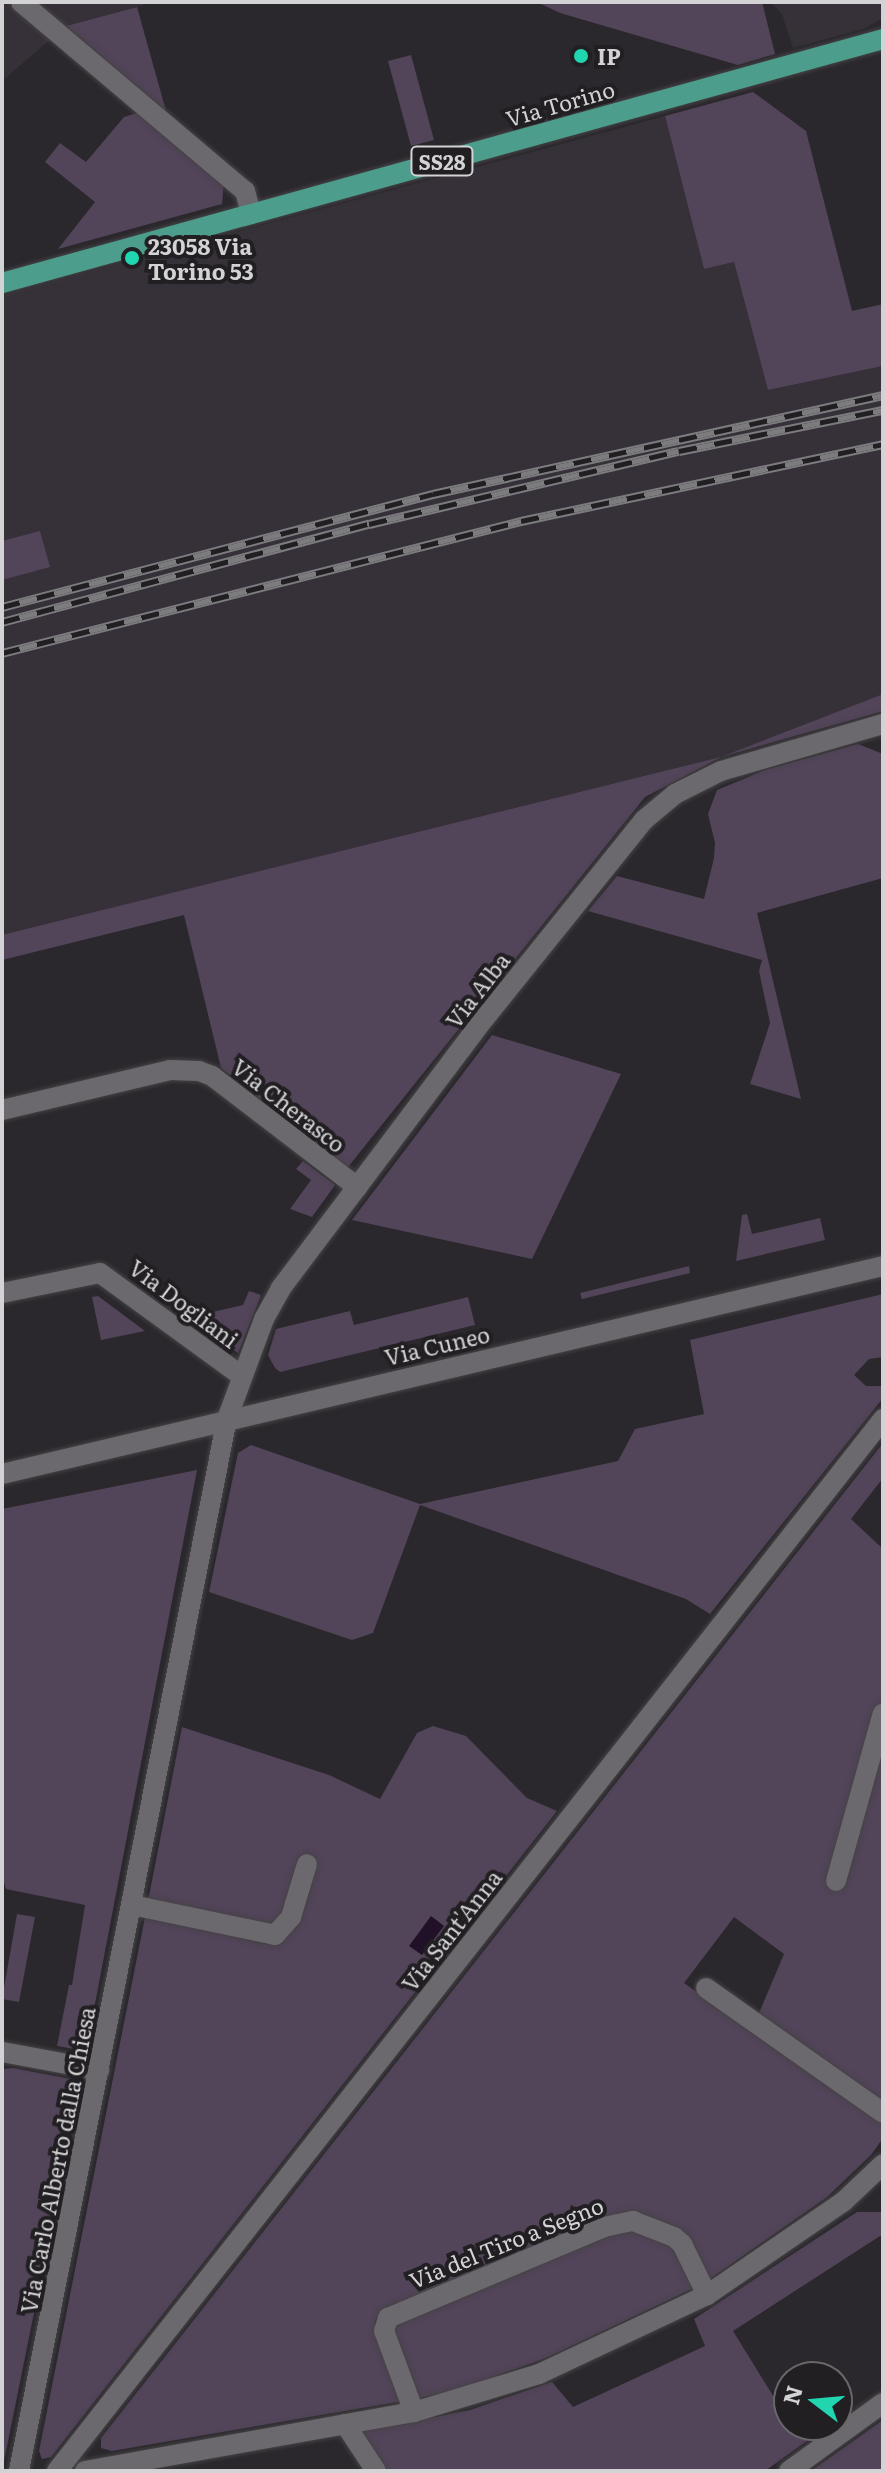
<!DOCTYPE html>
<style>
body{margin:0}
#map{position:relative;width:885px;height:2473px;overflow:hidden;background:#2a282c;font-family:Literata,serif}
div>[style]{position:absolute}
.built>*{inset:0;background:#363039}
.green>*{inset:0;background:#524459}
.water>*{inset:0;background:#201128}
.roads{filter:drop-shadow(0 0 2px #454346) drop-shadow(0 0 2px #454346)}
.street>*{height:20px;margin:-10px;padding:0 10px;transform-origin:10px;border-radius:10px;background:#6b696d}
.secondary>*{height:20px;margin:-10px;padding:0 10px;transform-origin:10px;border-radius:10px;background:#6b696d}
.primary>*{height:20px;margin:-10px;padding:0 10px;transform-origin:10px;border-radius:10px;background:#4c9d8c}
.rail>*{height:9px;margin-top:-4.5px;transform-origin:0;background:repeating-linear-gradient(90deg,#211f22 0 18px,#7c7b7e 0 36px);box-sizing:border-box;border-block:2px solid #7c7b7e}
.dots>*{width:22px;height:22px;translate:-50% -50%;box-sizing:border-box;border:4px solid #211f22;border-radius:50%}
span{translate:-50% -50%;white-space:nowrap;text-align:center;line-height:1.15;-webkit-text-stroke:8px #211f22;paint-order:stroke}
.shield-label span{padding:2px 6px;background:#211f22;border:2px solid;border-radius:6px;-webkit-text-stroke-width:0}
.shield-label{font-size:20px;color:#d3d2d4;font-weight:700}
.poi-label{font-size:22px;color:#d3d2d4;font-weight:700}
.left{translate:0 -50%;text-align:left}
.street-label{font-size:22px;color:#d3d2d4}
.frame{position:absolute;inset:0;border:4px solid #d3d2d4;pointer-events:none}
.north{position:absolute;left:773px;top:2361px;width:80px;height:80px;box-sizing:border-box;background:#211f22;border:2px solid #686769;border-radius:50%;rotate:286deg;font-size:22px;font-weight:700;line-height:32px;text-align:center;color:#d3d2d4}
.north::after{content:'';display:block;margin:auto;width:28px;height:36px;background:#20d5b0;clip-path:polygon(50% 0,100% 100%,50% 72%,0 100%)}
</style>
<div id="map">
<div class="built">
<div style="clip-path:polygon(2px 2px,154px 2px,66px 26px,2px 81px)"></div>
<div style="clip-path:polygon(770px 2px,883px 2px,883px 18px,863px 29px,793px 48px,782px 14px)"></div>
<div style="clip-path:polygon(665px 116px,704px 269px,734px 262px,768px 390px,883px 366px,883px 694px,691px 770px,645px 797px,2px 960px,2px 296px)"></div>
</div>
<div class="green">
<div style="clip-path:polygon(537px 2px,762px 2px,775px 54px,738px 65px,560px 13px)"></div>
<div style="clip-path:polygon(137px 7px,166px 111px,66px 26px)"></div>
<div style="clip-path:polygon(411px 55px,434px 140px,411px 146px,388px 61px)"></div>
<div style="clip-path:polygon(753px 92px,806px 131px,852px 311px,883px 304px,883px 366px,768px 390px,734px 262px,704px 269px,665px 116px)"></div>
<div style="clip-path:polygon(140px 112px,224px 181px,222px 204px,58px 249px,95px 202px,45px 162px,60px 143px,86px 162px,124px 117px)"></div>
<div style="clip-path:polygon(40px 531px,50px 567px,2px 580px,2px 541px)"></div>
<div style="clip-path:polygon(883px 694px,883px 711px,721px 757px,645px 797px,348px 1167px,221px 1068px,184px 915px,2px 960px,2px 935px,721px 757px)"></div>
<div style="clip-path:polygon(858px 744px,883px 754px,883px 878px,757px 913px,801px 1099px,750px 1084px,770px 1023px,759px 971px,762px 960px,588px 911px,617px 876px,704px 899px,714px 858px,715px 843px,708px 814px,717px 790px,765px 770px)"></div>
<div style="clip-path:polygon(492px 1035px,621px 1074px,532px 1259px,352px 1220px)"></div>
<div style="clip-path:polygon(303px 1161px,335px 1185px,312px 1217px,290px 1209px,311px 1180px,296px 1169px)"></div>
<div style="clip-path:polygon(747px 1214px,752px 1234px,820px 1218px,825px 1240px,736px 1261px,742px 1215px)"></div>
<div style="clip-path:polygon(689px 1266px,690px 1273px,582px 1299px,580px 1293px)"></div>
<div style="clip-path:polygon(249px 1291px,261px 1295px,238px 1353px,187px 1318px,243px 1305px)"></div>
<div style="clip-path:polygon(883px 1294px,883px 1357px,869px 1359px,854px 1375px,866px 1386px,883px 1386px,883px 1398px,710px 1614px,686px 1599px,420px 1505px,373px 1633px,352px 1640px,209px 1592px,238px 1453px,251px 1445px,420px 1504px,618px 1461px,635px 1429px,704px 1414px,690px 1340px)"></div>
<div style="clip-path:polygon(98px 1296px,145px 1331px,101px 1340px,92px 1297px)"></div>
<div style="clip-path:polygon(468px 1297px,475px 1325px,280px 1372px,275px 1368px,268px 1355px,276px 1329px,350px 1311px,354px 1325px)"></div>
<div style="clip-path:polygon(883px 1443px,883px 1478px,851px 1519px,883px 1549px,883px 1700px,877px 1706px,883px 1741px,883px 2101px,759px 2013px,784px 1954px,734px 1917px,684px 1983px,883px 2125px,883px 2138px,871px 2155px,827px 2197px,707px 2281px,690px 2246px,611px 2217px,382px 2311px,375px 2321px,376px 2332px,403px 2401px,112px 2451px,101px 2448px,101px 2438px)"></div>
<div style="clip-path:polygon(197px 1470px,86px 2051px,57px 2046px,69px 1985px,72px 1985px,85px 1905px,6px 1889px,2px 1876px,2px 1509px)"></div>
<div style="clip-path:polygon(433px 1726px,466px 1736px,527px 1798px,557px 1811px,51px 2457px,42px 2459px,39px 2451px,145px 1917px,266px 1944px,284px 1939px,297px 1921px,283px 1916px,274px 1925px,148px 1901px,182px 1727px,329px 1775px,380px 1799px,417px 1733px)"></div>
<div style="clip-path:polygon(17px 1914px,35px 1917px,19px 2002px,2px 1999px)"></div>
<div style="clip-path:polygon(13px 2068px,81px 2081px,2px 2471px,2px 2069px)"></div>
<div style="clip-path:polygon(857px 2212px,883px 2212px,883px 2238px,880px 2236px,733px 2331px,775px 2399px,789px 2391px,789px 2425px,829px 2425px,765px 2471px,387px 2471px,361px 2432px,470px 2410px,552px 2382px,573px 2407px,705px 2346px,694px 2319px)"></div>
<div style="clip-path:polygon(625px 2228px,672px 2244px,696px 2287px,546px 2358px,459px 2389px,416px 2399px,391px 2326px)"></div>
<div style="clip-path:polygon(883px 2420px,883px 2471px,811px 2471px,873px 2427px)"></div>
</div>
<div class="water">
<div style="clip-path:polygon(431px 1916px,444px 1926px,422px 1955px,409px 1946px)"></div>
</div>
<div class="roads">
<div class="street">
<div style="left:21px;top:2px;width:293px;rotate:40.2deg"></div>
<div style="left:245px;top:191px;width:24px;rotate:75deg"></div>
<div style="left:2px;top:1110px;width:173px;rotate:-13.4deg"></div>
<div style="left:170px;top:1070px;width:29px;rotate:2deg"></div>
<div style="left:199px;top:1071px;width:14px;rotate:21deg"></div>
<div style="left:212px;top:1076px;width:183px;rotate:37.4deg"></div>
<div style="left:2px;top:1293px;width:100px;rotate:-11.5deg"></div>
<div style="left:100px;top:1273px;width:175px;rotate:36deg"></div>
<div style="left:836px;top:1881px;width:174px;rotate:-74.4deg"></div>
<div style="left:132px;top:1905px;width:146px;rotate:11.8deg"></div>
<div style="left:275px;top:1935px;width:24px;rotate:-48deg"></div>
<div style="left:291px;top:1917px;width:55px;rotate:-73.2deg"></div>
<div style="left:706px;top:1988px;width:217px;rotate:35.2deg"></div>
<div style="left:2px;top:2052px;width:99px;rotate:10.5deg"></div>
<div style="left:414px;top:2412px;width:86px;rotate:-110.3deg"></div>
<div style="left:384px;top:2331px;width:14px;rotate:-73deg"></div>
<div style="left:388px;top:2318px;width:234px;rotate:-22.8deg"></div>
<div style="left:604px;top:2227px;width:30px;rotate:-12deg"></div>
<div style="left:633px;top:2221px;width:44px;rotate:21.3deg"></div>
<div style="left:674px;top:2237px;width:11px;rotate:41deg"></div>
<div style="left:682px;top:2244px;width:57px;rotate:63.9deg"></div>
<div style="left:345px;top:2424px;width:56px;rotate:56.6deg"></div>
<div style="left:19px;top:2471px;width:1072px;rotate:-78.82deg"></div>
<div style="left:85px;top:2471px;width:334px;rotate:-10.2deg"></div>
<div style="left:414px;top:2412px;width:131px;rotate:-16.9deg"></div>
<div style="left:539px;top:2374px;width:186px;rotate:-25.2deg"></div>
<div style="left:707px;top:2295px;width:165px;rotate:-34.4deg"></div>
<div style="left:843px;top:2202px;width:55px;rotate:-43.5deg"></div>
<div style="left:789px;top:2471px;width:116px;rotate:-35.9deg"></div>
</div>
<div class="secondary">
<div style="left:227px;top:1419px;width:107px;rotate:-69.7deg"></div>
<div style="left:264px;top:1319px;width:35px;rotate:-61deg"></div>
<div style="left:281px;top:1288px;width:337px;rotate:-53deg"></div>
<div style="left:484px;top:1019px;width:255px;rotate:-51.2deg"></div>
<div style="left:644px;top:820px;width:40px;rotate:-40deg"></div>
<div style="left:675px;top:794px;width:51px;rotate:-26.6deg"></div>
<div style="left:721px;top:771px;width:169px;rotate:-16.2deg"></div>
<div style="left:2px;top:1474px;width:905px;rotate:-13.28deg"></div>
<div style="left:57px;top:2471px;width:1338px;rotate:-51.86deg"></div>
</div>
<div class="primary">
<div style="left:2px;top:283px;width:914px;rotate:-15.48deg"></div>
</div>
</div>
<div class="rail">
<div style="left:2px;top:607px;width:446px;rotate:-14.7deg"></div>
<div style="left:433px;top:494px;width:461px;rotate:-12.4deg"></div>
<div style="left:2px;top:622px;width:380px;rotate:-15deg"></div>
<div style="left:369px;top:524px;width:318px;rotate:-13.3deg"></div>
<div style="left:679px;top:451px;width:208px;rotate:-11.4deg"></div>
<div style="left:2px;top:653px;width:536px;rotate:-14.27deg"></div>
<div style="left:521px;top:521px;width:370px;rotate:-12deg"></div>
</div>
<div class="dots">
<div style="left:581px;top:56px;background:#20d5b0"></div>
<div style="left:132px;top:258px;background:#20d5b0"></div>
</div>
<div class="shield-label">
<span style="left:442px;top:161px">SS28</span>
</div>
<div class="poi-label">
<span class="left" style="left:597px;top:56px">IP</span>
<span class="left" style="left:148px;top:258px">23058 Via<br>Torino 53</span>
</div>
<div class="street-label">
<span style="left:560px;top:103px;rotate:-16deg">Via Torino</span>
<span style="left:477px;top:990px;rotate:-52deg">Via Alba</span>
<span style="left:289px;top:1105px;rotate:38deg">Via Cherasco</span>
<span style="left:184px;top:1303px;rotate:37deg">Via Dogliani</span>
<span style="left:437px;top:1345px;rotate:-13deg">Via Cuneo</span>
<span style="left:451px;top:1930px;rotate:-52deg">Via Sant'Anna</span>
<span style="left:57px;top:2160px;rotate:-79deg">Via Carlo Alberto dalla Chiesa</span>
<span style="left:506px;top:2242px;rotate:-22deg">Via del Tiro a Segno</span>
</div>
<div class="frame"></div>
<div class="north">N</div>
</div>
